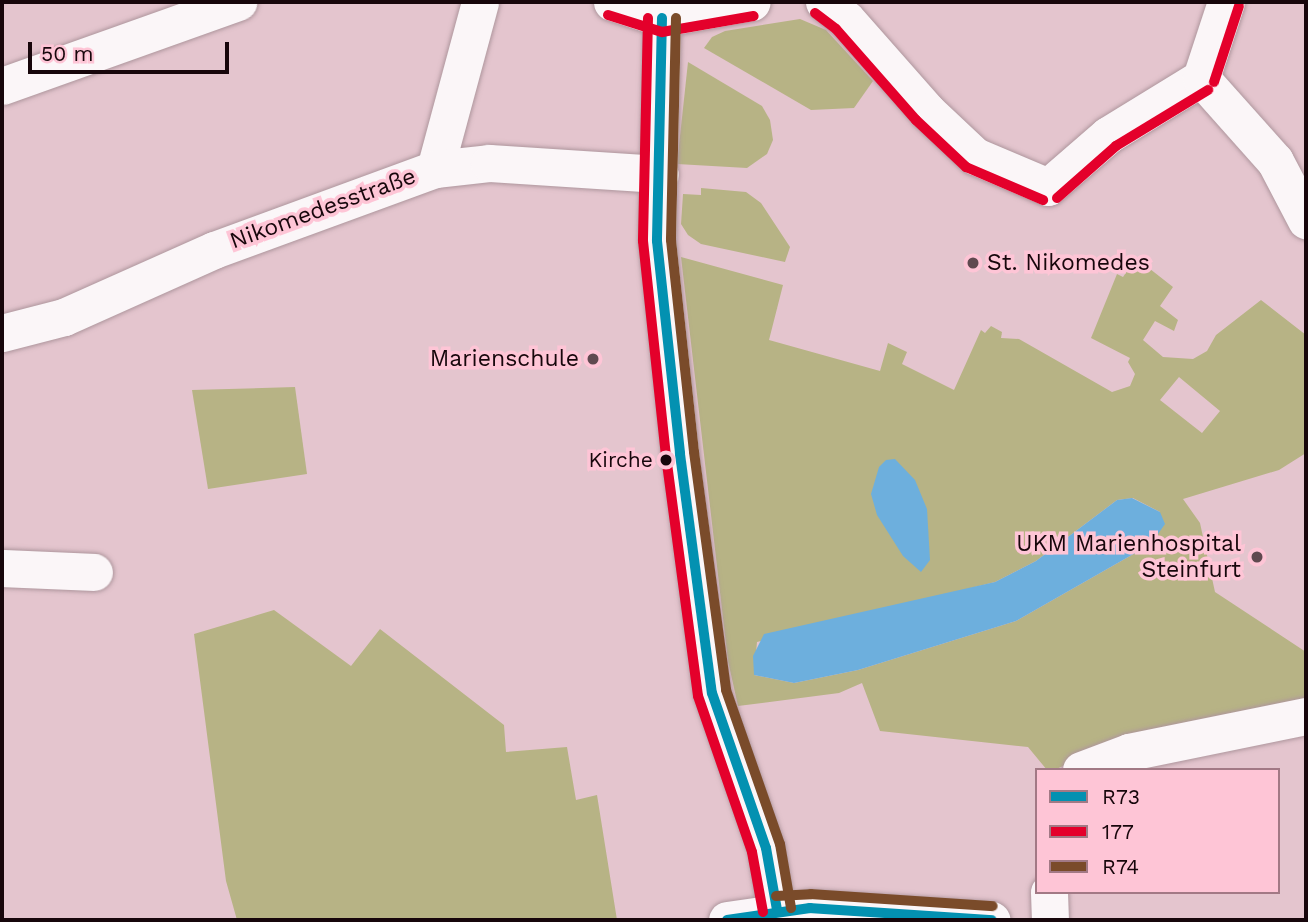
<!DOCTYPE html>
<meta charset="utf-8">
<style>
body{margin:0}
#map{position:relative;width:1308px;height:922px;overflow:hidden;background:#e4c5ce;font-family:"Work Sans",sans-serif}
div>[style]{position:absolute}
.green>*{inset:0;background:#b7b385}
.water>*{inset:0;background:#6dafdd}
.roads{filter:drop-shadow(0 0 2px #ae969d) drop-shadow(0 0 2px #ae969d)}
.minor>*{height:37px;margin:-18.5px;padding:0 18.5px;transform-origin:18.5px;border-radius:18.5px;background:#fbf6f8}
.bus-1>*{height:10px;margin:-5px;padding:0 5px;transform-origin:5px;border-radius:5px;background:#0391b1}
.bus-2>*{height:10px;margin:-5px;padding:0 5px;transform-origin:5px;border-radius:5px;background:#e4002b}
.bus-3>*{height:10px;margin:-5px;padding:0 5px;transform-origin:5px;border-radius:5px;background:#7a4b2a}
.dots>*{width:19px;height:19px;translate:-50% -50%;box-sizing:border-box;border:4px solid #fec5d6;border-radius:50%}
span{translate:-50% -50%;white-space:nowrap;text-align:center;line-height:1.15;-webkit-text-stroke:7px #fec5d6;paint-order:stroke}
.bus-label{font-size:21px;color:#17060b}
.right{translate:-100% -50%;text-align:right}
.street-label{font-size:23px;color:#17060b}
.poi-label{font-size:23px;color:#17060b}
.left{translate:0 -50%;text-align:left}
.frame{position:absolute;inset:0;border:4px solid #17060b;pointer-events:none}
.legend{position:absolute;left:1035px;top:768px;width:245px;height:126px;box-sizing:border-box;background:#fec5d6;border:2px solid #a27985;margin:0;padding:9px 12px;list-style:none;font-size:21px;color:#17060b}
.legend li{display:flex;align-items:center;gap:14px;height:35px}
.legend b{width:35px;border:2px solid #a27985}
.scale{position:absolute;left:28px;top:42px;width:201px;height:32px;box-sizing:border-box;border:4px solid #17060b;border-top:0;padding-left:9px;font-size:21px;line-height:24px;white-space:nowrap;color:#17060b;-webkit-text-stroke:5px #fec5d6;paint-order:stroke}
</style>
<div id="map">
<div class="green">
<div style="clip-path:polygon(800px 19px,826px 30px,873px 81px,854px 108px,811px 110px,704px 48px,712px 37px,725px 31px)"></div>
<div style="clip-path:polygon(688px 62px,762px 106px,770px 120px,773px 140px,767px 154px,747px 168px,677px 164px)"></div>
<div style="clip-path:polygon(701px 188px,746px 192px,761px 203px,790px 247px,785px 262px,701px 244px,688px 235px,681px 224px,683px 194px,701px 195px)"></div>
<div style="clip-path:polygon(evenodd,681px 257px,783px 285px,769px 340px,880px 371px,888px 343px,907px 352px,902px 364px,954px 390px,981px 330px,985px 333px,991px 326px,1002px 332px,1001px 338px,1019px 339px,1112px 392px,1130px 386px,1135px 374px,1128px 362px,1130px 358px,1091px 338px,1117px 274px,1123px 277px,1136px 258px,1173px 287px,1160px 306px,1178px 320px,1174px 331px,1155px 321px,1143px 340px,1163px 357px,1193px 359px,1207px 351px,1216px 335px,1261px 300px,1306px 335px,1306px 453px,1279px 470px,1183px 499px,1200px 523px,1215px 592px,1306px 652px,1306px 704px,1109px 746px,1054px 770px,1047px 770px,1028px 747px,880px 731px,862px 683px,839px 693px,738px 706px,728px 661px,681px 257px,1179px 377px,1220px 411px,1202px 433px,1160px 400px,1179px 377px,681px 257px,1133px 498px,1160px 512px,1151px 544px,1016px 621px,858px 670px,794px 683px,754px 675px,757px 642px,995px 582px,1036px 561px,1117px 500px,1133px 498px)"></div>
<div style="clip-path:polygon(295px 387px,307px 474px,208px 489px,192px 390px)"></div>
<div style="clip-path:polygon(274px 610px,351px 666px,380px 629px,504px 725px,506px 752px,567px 747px,576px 800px,597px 795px,617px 920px,237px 920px,226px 881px,194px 634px)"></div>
</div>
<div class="water">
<div style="clip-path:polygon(895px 459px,915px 480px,927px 509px,930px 560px,921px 572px,903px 556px,877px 515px,871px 494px,879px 467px,886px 460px)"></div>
<div style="clip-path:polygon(1132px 498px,1160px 512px,1165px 524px,1151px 544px,1016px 621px,858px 670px,794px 683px,754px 675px,753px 656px,764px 634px,995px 582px,1036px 561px,1117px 500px)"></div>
</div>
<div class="roads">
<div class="minor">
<div style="left:612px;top:2px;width:52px;rotate:17.7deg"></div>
<div style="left:662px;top:18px;width:91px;rotate:-10.1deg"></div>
<div style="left:824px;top:2px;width:28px;rotate:38deg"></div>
<div style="left:846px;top:19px;width:123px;rotate:48.6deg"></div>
<div style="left:927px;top:111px;width:66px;rotate:43.2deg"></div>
<div style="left:975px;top:156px;width:79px;rotate:23deg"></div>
<div style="left:1048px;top:187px;width:79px;rotate:-40.9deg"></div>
<div style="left:1108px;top:135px;width:109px;rotate:-31.5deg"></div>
<div style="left:662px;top:18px;width:223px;rotate:91.3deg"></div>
<div style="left:657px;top:241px;width:214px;rotate:83.8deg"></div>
<div style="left:680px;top:454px;width:241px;rotate:82.4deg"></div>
<div style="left:712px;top:693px;width:164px;rotate:70.8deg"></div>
<div style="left:766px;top:848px;width:73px;rotate:80.5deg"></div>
<div style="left:1201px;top:78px;width:111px;rotate:48.3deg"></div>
<div style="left:1275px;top:161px;width:67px;rotate:62.3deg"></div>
<div style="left:1201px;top:78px;width:80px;rotate:-71.8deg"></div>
<div style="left:2px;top:86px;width:251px;rotate:-19.6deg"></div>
<div style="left:435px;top:169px;width:173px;rotate:-74.9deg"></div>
<div style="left:2px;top:333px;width:64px;rotate:-14.5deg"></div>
<div style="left:64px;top:317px;width:164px;rotate:-24.1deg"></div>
<div style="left:214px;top:250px;width:235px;rotate:-20.1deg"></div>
<div style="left:435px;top:169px;width:54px;rotate:-6.3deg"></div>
<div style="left:489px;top:163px;width:171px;rotate:3.7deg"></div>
<div style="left:2px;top:568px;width:92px;rotate:2.5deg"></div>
<div style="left:1081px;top:770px;width:51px;rotate:-20.6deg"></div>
<div style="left:1129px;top:752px;width:181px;rotate:-11.5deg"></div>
<div style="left:1049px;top:892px;width:28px;rotate:88deg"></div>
<div style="left:727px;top:920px;width:84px;rotate:-8.2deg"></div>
<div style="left:810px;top:908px;width:182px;rotate:3.8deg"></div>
</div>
</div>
<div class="bus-1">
<div style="left:662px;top:18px;width:223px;rotate:91.3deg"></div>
<div style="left:657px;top:241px;width:214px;rotate:83.8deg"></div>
<div style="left:680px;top:454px;width:241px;rotate:82.4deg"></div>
<div style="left:712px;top:693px;width:164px;rotate:70.8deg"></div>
<div style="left:766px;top:848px;width:63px;rotate:79.9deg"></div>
<div style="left:727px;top:920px;width:84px;rotate:-8.2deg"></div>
<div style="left:810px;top:908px;width:182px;rotate:3.8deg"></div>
</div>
<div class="bus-2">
<div style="left:815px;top:13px;width:26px;rotate:37deg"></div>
<div style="left:836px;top:29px;width:121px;rotate:48.7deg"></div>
<div style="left:916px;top:120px;width:69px;rotate:43.2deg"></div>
<div style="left:966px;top:167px;width:84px;rotate:23.2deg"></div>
<div style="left:608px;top:15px;width:57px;rotate:17.5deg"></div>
<div style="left:662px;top:32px;width:93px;rotate:-9.9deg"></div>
<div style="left:648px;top:18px;width:223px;rotate:91.3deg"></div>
<div style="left:643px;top:241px;width:216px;rotate:83.9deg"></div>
<div style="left:666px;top:456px;width:242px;rotate:82.4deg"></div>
<div style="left:698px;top:696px;width:165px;rotate:70.9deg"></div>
<div style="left:752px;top:852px;width:61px;rotate:79.6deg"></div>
<div style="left:1214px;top:82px;width:80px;rotate:-71.8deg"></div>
<div style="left:1057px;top:198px;width:79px;rotate:-41.4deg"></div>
<div style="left:1116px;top:146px;width:108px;rotate:-31.3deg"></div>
</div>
<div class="bus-3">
<div style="left:676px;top:18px;width:222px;rotate:91.3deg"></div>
<div style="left:671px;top:240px;width:213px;rotate:83.8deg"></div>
<div style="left:694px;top:452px;width:240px;rotate:82.3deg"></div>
<div style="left:726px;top:690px;width:163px;rotate:70.7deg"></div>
<div style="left:780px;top:844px;width:65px;rotate:80.2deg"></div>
<div style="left:776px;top:896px;width:35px;rotate:-3deg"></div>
<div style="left:811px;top:894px;width:182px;rotate:3.8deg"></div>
</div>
<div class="dots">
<div style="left:973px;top:263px;background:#5f494f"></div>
<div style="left:593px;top:359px;background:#5f494f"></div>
<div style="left:666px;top:460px;background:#17060b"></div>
<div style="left:1257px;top:557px;background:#5f494f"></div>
</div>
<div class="bus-label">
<span class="right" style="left:653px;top:460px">Kirche</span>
</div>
<div class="street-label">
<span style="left:323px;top:209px;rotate:-20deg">Nikomedesstraße</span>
</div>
<div class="poi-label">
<span class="left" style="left:987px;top:263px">St. Nikomedes</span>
<span class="right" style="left:579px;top:359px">Marienschule</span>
<span class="right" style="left:1241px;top:557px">UKM Marienhospital<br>Steinfurt</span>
</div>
<div class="frame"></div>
<ul class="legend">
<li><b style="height:9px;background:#0391b1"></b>R73</li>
<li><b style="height:9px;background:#e4002b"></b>177</li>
<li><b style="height:9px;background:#7a4b2a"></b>R74</li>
</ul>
<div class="scale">50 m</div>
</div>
